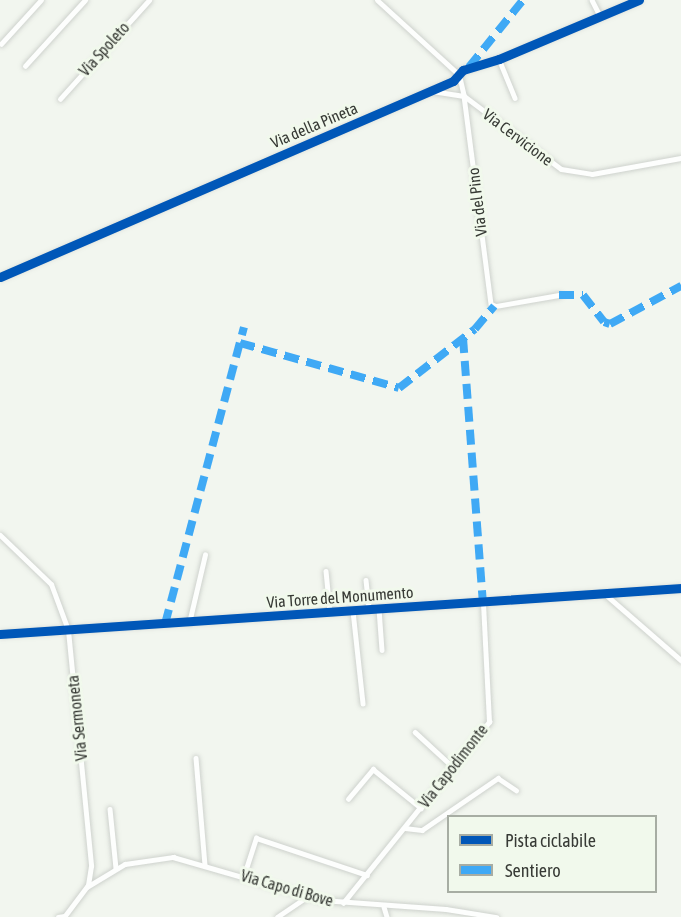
<!DOCTYPE html>
<style>
body{margin:0}
#map{position:relative;width:681px;height:917px;overflow:hidden;background:#f2f6ef;font-family:"Asap Condensed",sans-serif}
div>[style]{position:absolute}
.roads{filter:drop-shadow(0 0 2px #ced2cd) drop-shadow(0 0 2px #ced2cd)}
.minor>*{height:4.5px;margin:-2.25px;padding:0 2.25px;transform-origin:2.25px;border-radius:2.25px;background:#fdfefd}
.tertiary>*{height:5px;margin:-2.5px;padding:0 2.5px;transform-origin:2.5px;border-radius:2.5px;background:#fdfefd}
.quiet>*{height:8px;margin-top:-4px;transform-origin:0;background:repeating-linear-gradient(90deg,#3fa9f5 0 15px,transparent 0 23px)}
.cycleway>*{height:9px;margin:-4.5px;padding:0 4.5px;transform-origin:4.5px;border-radius:4.5px;background:#0057b8}
span{translate:-50% -50%;white-space:nowrap;text-align:center;line-height:1.15;-webkit-text-stroke:6px #f1f9ec;paint-order:stroke}
.street-label{font-size:16px;color:#373a35}
.legend{position:absolute;left:447px;top:815px;width:210px;height:78px;box-sizing:border-box;background:#f1f9ec;border:2px solid #a7ada3;margin:0;padding:8px 10px;list-style:none;font-size:18px;color:#373a35}
.legend li{display:flex;align-items:center;gap:12px;height:30px}
.legend b{width:30px;border:2px solid #a7ada3}
</style>
<div id="map">
<div class="roads">
<div class="minor">
<div style="left:592px;top:0;width:18px;rotate:63deg"></div>
<div style="left:1px;top:44px;width:59px;rotate:-47.7deg"></div>
<div style="left:499px;top:59px;width:42px;rotate:67.7deg"></div>
<div style="left:25px;top:66px;width:89px;rotate:-47.7deg"></div>
<div style="left:432px;top:91px;width:32px;rotate:9deg"></div>
<div style="left:464px;top:96px;width:210px;rotate:82.6deg"></div>
<div style="left:491px;top:304px;width:5px;rotate:22deg"></div>
<div style="left:496px;top:306px;width:64px;rotate:-9.9deg"></div>
<div style="left:60px;top:99px;width:133px;rotate:-48deg"></div>
<div style="left:0;top:277px;width:494px;rotate:-23.4deg"></div>
<div style="left:453px;top:81px;width:15px;rotate:-48deg"></div>
<div style="left:463px;top:70px;width:38px;rotate:-17deg"></div>
<div style="left:499px;top:59px;width:152px;rotate:-22.9deg"></div>
<div style="left:326px;top:571px;width:41px;rotate:84.4deg"></div>
<div style="left:366px;top:580px;width:30px;rotate:84deg"></div>
<div style="left:605px;top:594px;width:101px;rotate:41deg"></div>
<div style="left:379px;top:609px;width:41px;rotate:85.8deg"></div>
<div style="left:353px;top:611px;width:93px;rotate:83.8deg"></div>
<div style="left:189px;top:623px;width:70px;rotate:-76.8deg"></div>
<div style="left:0;top:634px;width:683px;rotate:-3.86deg"></div>
<div style="left:415px;top:732px;width:52px;rotate:42.6deg"></div>
<div style="left:196px;top:758px;width:108px;rotate:85.2deg"></div>
<div style="left:348px;top:799px;width:39px;rotate:-50deg"></div>
<div style="left:373px;top:769px;width:62px;rotate:39.1deg"></div>
<div style="left:110px;top:809px;width:59px;rotate:84.2deg"></div>
<div style="left:405px;top:828px;width:17px;rotate:7deg"></div>
<div style="left:422px;top:830px;width:92px;rotate:-34.4deg"></div>
<div style="left:498px;top:778px;width:22px;rotate:34deg"></div>
<div style="left:244px;top:875px;width:39px;rotate:-72deg"></div>
<div style="left:256px;top:838px;width:117px;rotate:18.4deg"></div>
<div style="left:87px;top:887px;width:44px;rotate:-31.2deg"></div>
<div style="left:125px;top:864px;width:49px;rotate:-8.3deg"></div>
<div style="left:173px;top:857px;width:155px;rotate:16.1deg"></div>
<div style="left:322px;top:900px;width:124px;rotate:4.2deg"></div>
<div style="left:446px;top:909px;width:51px;rotate:9.1deg"></div>
<div style="left:343px;top:903px;width:233px;rotate:-51.1deg"></div>
<div style="left:489px;top:722px;width:119px;rotate:-92.9deg"></div>
<div style="left:384px;top:907px;width:10px;rotate:73deg"></div>
<div style="left:58px;top:917px;width:6px;rotate:-9deg"></div>
<div style="left:277px;top:917px;width:37px;rotate:-34deg"></div>
</div>
<div class="tertiary">
<div style="left:377px;top:0;width:111px;rotate:42.4deg"></div>
<div style="left:459px;top:75px;width:22px;rotate:77deg"></div>
<div style="left:464px;top:96px;width:121px;rotate:37deg"></div>
<div style="left:561px;top:169px;width:31px;rotate:9deg"></div>
<div style="left:592px;top:174px;width:90px;rotate:-10.2deg"></div>
<div style="left:0;top:535px;width:71px;rotate:43.9deg"></div>
<div style="left:51px;top:584px;width:49px;rotate:69.7deg"></div>
<div style="left:68px;top:630px;width:237px;rotate:84.4deg"></div>
<div style="left:91px;top:866px;width:19px;rotate:99deg"></div>
<div style="left:88px;top:885px;width:40px;rotate:127deg"></div>
</div>
</div>
<div class="quiet">
<div style="left:469px;top:67px;width:86px;rotate:-51.1deg"></div>
<div style="left:559px;top:295px;width:24px"></div>
<div style="left:583px;top:295px;width:34px;rotate:52deg"></div>
<div style="left:604px;top:322px;width:6px;rotate:18deg"></div>
<div style="left:610px;top:324px;width:81px;rotate:-28.2deg"></div>
<div style="left:463px;top:338px;width:266px;rotate:85.7deg"></div>
<div style="left:240px;top:343px;width:165px;rotate:15.8deg"></div>
<div style="left:399px;top:388px;width:96px;rotate:-37.8deg"></div>
<div style="left:475px;top:329px;width:30px;rotate:-50deg"></div>
<div style="left:165px;top:624px;width:307px;rotate:-75.1deg"></div>
</div>
<div class="cycleway">
<div style="left:0;top:277px;width:494px;rotate:-23.4deg"></div>
<div style="left:453px;top:81px;width:15px;rotate:-48deg"></div>
<div style="left:463px;top:70px;width:38px;rotate:-17deg"></div>
<div style="left:499px;top:59px;width:152px;rotate:-22.9deg"></div>
<div style="left:0;top:634px;width:683px;rotate:-3.86deg"></div>
</div>
<div class="street-label">
<span style="left:104px;top:49px;rotate:-48deg">Via Spoleto</span>
<span style="left:314px;top:125px;rotate:-23deg">Via della Pineta</span>
<span style="left:518px;top:137px;rotate:37deg">Via Cervicione</span>
<span style="left:477px;top:202px;rotate:-97deg">Via del Pino</span>
<span style="left:340px;top:597px;rotate:-4deg">Via Torre del Monumento</span>
<span style="left:77px;top:718px;rotate:-96deg">Via Sermoneta</span>
<span style="left:453px;top:766px;rotate:-52deg">Via Capodimonte</span>
<span style="left:287px;top:888px;rotate:16deg">Via Capo di Bove</span>
</div>
<ul class="legend">
<li><b style="height:8px;background:#0057b8"></b>Pista ciclabile</li>
<li><b style="height:8px;background:#3fa9f5"></b>Sentiero</li>
</ul>
</div>
